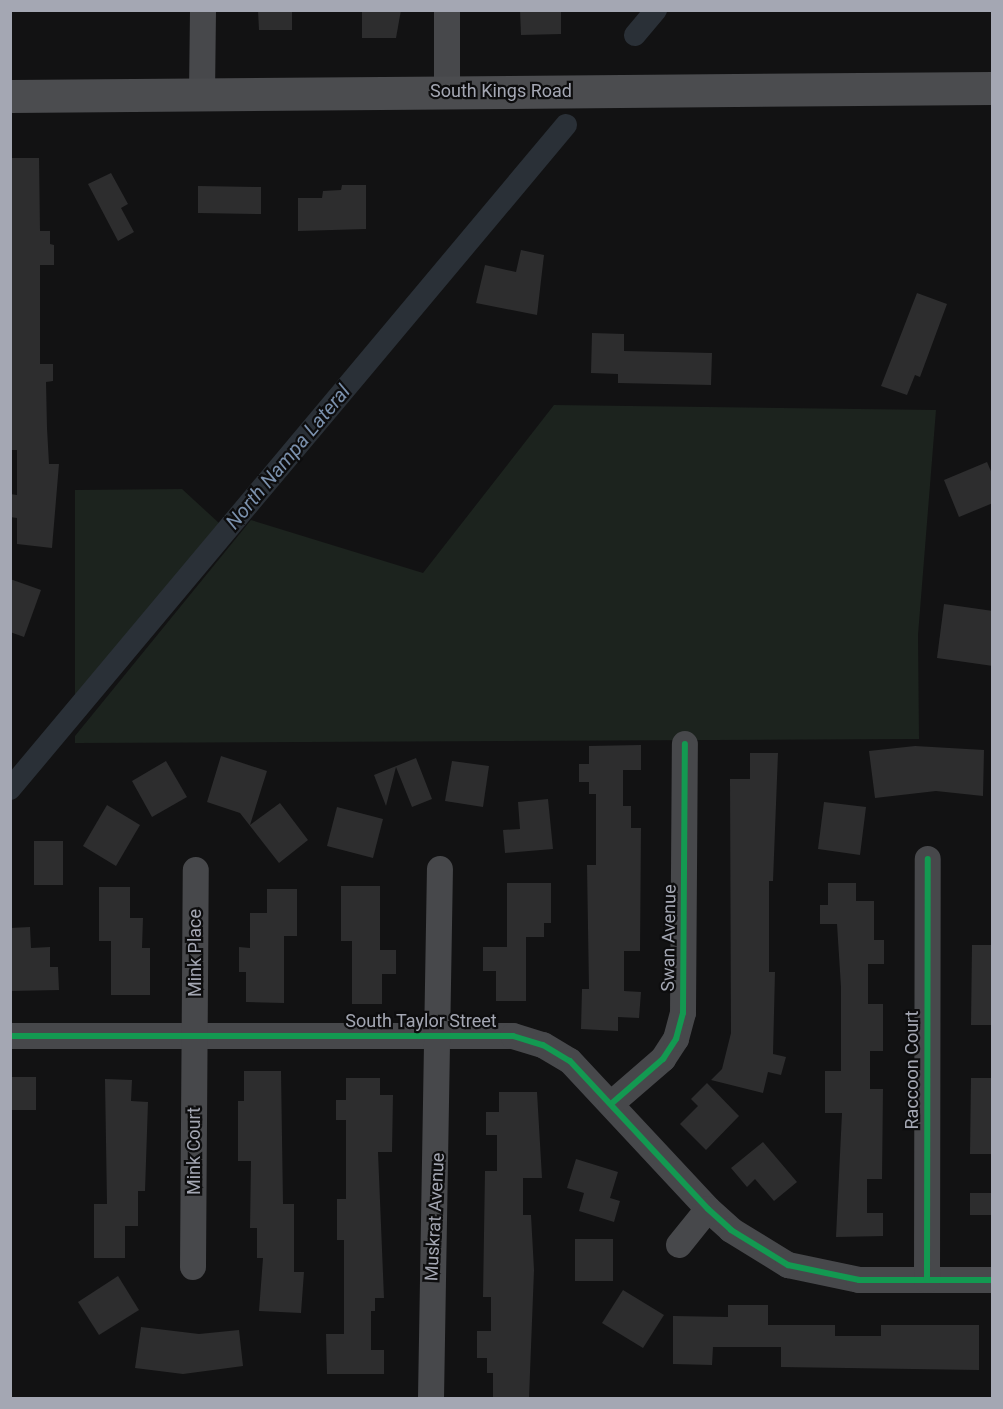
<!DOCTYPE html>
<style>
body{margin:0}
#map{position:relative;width:1003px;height:1409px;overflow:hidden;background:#121213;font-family:Roboto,sans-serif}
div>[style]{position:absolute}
.green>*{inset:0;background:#1c231e}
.canal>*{height:22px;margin:-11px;padding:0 11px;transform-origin:11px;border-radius:11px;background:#2a3037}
.building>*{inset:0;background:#2d2d2e}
.street>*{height:26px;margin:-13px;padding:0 13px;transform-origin:13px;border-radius:13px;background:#47484b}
.secondary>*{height:33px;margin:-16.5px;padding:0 16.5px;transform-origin:16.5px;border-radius:16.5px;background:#4b4c4f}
.cycleway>*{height:6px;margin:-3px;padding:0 3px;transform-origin:3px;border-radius:3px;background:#139951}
span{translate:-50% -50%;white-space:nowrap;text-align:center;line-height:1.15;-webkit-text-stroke:4.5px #0d0d0e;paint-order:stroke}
.street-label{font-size:18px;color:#a4a7b3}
.water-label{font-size:20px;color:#7b91ad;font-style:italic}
.frame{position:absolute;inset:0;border:12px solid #a4a7b3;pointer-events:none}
</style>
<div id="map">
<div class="green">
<div style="clip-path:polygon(554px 405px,936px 410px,918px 635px,919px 739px,75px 743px,75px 736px,251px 520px,423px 573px)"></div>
<div style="clip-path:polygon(182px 489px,219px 523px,75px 698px,75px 490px)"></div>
</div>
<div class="canal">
<div style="left:635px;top:35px;width:33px;rotate:-50deg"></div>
<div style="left:10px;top:789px;width:866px;rotate:-50.06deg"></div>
</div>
<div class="building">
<div style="clip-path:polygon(258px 10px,292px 10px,292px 30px,259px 30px)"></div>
<div style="clip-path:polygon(362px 10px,401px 10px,396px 38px,362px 38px)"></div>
<div style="clip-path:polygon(520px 10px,561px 10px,561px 34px,521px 35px)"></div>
<div style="clip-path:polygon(10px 158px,39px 158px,40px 231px,50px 231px,50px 244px,54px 245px,54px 265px,40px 265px,40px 364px,53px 364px,53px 381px,46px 382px,47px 428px,49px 464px,59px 464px,52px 548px,17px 544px,17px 518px,10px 517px,10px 494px,17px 495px,17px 450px,10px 450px)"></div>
<div style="clip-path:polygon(111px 173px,128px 204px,121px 208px,134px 232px,118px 241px,88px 184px)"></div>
<div style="clip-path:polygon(342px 185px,366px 185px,366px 229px,298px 231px,298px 198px,322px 198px,323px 191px,341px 190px)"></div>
<div style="clip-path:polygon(198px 186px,261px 187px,261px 214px,198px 213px)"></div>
<div style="clip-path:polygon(521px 250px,544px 255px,537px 315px,476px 303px,485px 265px,516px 272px)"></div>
<div style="clip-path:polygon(917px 293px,947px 304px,920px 377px,915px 375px,907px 395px,881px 386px)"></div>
<div style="clip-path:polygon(592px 333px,624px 334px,624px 351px,712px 353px,711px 385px,618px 383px,618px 374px,591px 373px)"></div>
<div style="clip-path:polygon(987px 462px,993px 476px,993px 503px,959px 517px,944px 480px)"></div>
<div style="clip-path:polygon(10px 579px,41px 590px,24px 637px,10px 632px)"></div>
<div style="clip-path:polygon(944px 604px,993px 611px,993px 666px,937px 658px)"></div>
<div style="clip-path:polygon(641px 745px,641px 770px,623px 770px,623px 806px,631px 806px,631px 828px,641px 828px,640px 951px,624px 951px,624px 991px,641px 992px,639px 1018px,618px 1017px,618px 1031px,581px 1029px,582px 989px,589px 989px,587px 865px,596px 865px,596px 794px,589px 794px,589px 782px,579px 782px,579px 764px,589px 764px,589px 746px)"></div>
<div style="clip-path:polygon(915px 746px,984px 750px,983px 796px,936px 791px,875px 798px,869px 751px)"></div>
<div style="clip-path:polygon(750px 753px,778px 753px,773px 881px,769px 881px,769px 972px,775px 972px,773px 1054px,786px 1057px,781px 1075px,768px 1072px,763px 1093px,711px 1080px,722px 1069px,731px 1033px,730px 779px,750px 779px)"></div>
<div style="clip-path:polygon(221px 756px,267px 771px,250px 825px,280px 803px,308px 840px,279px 863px,240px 813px,207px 802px)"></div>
<div style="clip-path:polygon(416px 758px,432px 799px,412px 807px,396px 767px,386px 806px,374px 775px)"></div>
<div style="clip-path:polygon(166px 761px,187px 797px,152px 817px,132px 781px)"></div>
<div style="clip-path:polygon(452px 761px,489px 766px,483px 807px,445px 801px)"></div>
<div style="clip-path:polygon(548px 799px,553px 849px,505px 853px,503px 830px,520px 829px,518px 802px)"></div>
<div style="clip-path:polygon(824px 802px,866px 807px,860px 855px,818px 849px)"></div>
<div style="clip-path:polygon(107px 805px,140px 825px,116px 866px,83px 846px)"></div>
<div style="clip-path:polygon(337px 807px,383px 819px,373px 858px,327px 846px)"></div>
<div style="clip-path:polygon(34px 841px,63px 841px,63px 885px,34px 885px)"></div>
<div style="clip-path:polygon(507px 883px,551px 883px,551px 923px,544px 923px,544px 937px,526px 937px,526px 1001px,496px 1001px,496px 971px,483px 971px,483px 947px,507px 947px)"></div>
<div style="clip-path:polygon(828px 883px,856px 883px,856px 901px,874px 901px,874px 940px,884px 940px,884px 964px,868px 964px,868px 1004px,883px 1004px,883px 1051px,870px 1051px,870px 1089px,883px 1089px,882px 1179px,867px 1179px,867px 1213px,883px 1213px,883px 1236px,836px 1237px,842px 1113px,825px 1113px,825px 1071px,841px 1071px,841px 987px,837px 924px,820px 924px,820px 905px,828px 905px)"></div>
<div style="clip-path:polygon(341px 886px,380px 886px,380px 950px,396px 950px,396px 974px,382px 974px,382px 1004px,352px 1004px,352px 941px,341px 941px)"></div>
<div style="clip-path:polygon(99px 887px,130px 887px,130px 918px,143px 918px,142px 948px,150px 948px,150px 995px,111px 995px,111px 941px,99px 941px)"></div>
<div style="clip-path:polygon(267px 889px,297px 889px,297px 936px,284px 936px,284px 1003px,246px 1002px,246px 972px,239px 972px,239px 947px,250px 948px,250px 913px,267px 913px)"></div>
<div style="clip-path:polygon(30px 927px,31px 948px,50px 947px,50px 967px,58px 967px,59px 990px,10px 991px,10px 928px)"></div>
<div style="clip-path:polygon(972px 945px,993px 945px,993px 1025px,971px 1025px)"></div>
<div style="clip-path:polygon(244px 1071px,281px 1071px,283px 1204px,294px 1204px,294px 1272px,304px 1272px,301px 1313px,259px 1311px,263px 1258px,257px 1258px,257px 1228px,250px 1228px,251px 1161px,238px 1161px,238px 1101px,244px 1101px)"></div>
<div style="clip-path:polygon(10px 1077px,36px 1077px,36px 1110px,10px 1110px)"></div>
<div style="clip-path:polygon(346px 1078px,380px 1078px,380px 1095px,393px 1095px,392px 1152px,378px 1152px,384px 1298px,375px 1298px,375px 1311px,371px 1311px,371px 1350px,384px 1350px,384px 1374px,327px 1374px,326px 1334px,344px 1334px,344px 1240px,337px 1240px,337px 1199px,346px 1199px,346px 1120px,336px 1120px,336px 1100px,346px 1100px)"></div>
<div style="clip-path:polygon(971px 1078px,993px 1078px,993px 1154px,970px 1154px)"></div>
<div style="clip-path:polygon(105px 1079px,132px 1080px,131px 1101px,148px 1102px,145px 1191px,138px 1191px,138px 1226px,125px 1226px,125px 1258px,94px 1258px,94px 1204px,107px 1204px)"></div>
<div style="clip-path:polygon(707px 1083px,739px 1116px,706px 1150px,680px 1124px,698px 1106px,691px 1099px)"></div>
<div style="clip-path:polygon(499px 1092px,537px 1092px,542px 1178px,523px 1178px,523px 1215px,531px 1215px,534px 1270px,529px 1398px,493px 1398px,493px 1373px,487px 1373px,487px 1358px,477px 1358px,477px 1331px,491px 1331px,491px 1297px,483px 1297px,485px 1171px,497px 1171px,497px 1135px,486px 1135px,486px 1112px,499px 1112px)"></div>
<div style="clip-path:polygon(763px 1142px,797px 1182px,774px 1201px,755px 1179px,747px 1187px,731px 1168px)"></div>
<div style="clip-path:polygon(576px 1159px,618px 1172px,610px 1198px,620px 1201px,614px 1222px,579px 1211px,584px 1193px,567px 1188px)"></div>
<div style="clip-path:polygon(970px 1193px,993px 1193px,993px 1215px,970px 1215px)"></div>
<div style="clip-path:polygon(575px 1239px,613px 1239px,613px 1281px,575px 1281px)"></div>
<div style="clip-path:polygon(118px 1276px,139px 1310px,99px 1335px,78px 1302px)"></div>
<div style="clip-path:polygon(623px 1290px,664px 1315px,643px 1348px,602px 1323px)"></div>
<div style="clip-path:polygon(728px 1305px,768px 1305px,768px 1325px,835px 1325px,835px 1336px,881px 1336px,881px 1325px,979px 1325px,979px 1370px,781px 1367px,781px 1347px,713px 1347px,712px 1365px,673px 1364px,673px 1316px,728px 1317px)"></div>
<div style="clip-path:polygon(141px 1327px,199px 1334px,239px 1330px,243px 1366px,183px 1374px,135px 1368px)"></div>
</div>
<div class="street">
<div style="left:447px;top:92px;width:82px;rotate:-90deg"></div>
<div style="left:202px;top:93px;width:83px;rotate:-89.3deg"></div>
<div style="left:10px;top:1036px;width:503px"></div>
<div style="left:513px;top:1036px;width:31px;rotate:17deg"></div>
<div style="left:543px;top:1045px;width:31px;rotate:31deg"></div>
<div style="left:570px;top:1061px;width:202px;rotate:47deg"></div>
<div style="left:708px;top:1209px;width:31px;rotate:42deg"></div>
<div style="left:731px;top:1230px;width:67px;rotate:31.6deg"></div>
<div style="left:788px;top:1265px;width:73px;rotate:11.9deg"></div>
<div style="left:859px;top:1280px;width:133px"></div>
<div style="left:611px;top:1104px;width:69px;rotate:-40.9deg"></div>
<div style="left:663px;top:1059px;width:24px;rotate:-57deg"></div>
<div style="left:676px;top:1039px;width:27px;rotate:-75deg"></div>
<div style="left:683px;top:1013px;width:269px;rotate:-89.6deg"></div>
<div style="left:679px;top:1245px;width:46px;rotate:-51.1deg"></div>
<div style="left:193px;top:1267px;width:397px;rotate:-89.6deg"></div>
<div style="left:927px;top:1280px;width:421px;rotate:-89.9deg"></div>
<div style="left:431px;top:1398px;width:529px;rotate:-89.03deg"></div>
</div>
<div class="secondary">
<div style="left:10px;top:96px;width:982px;rotate:-0.47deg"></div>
</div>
<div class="cycleway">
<div style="left:10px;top:1036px;width:503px"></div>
<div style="left:513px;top:1036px;width:31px;rotate:17deg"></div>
<div style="left:543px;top:1045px;width:31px;rotate:31deg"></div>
<div style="left:570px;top:1061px;width:202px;rotate:47deg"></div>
<div style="left:708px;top:1209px;width:31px;rotate:42deg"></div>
<div style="left:731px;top:1230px;width:67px;rotate:31.6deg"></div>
<div style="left:788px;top:1265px;width:73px;rotate:11.9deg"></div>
<div style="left:859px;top:1280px;width:133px"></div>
<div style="left:611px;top:1104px;width:69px;rotate:-40.9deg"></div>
<div style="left:663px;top:1059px;width:24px;rotate:-57deg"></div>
<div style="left:676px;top:1039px;width:27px;rotate:-75deg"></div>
<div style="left:683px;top:1013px;width:269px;rotate:-89.6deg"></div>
<div style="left:927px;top:1280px;width:421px;rotate:-89.9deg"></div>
</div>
<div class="street-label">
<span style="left:501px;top:91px">South Kings Road</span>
<span style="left:669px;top:938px;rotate:-89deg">Swan Avenue</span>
<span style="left:195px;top:953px;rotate:-90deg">Mink Place</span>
<span style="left:421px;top:1021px">South Taylor Street</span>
<span style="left:912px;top:1070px;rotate:-90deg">Raccoon Court</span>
<span style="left:194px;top:1151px;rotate:-90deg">Mink Court</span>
<span style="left:435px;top:1217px;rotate:-87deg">Muskrat Avenue</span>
</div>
<div class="water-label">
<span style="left:288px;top:457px;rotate:-50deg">North Nampa Lateral</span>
</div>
<div class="frame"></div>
</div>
